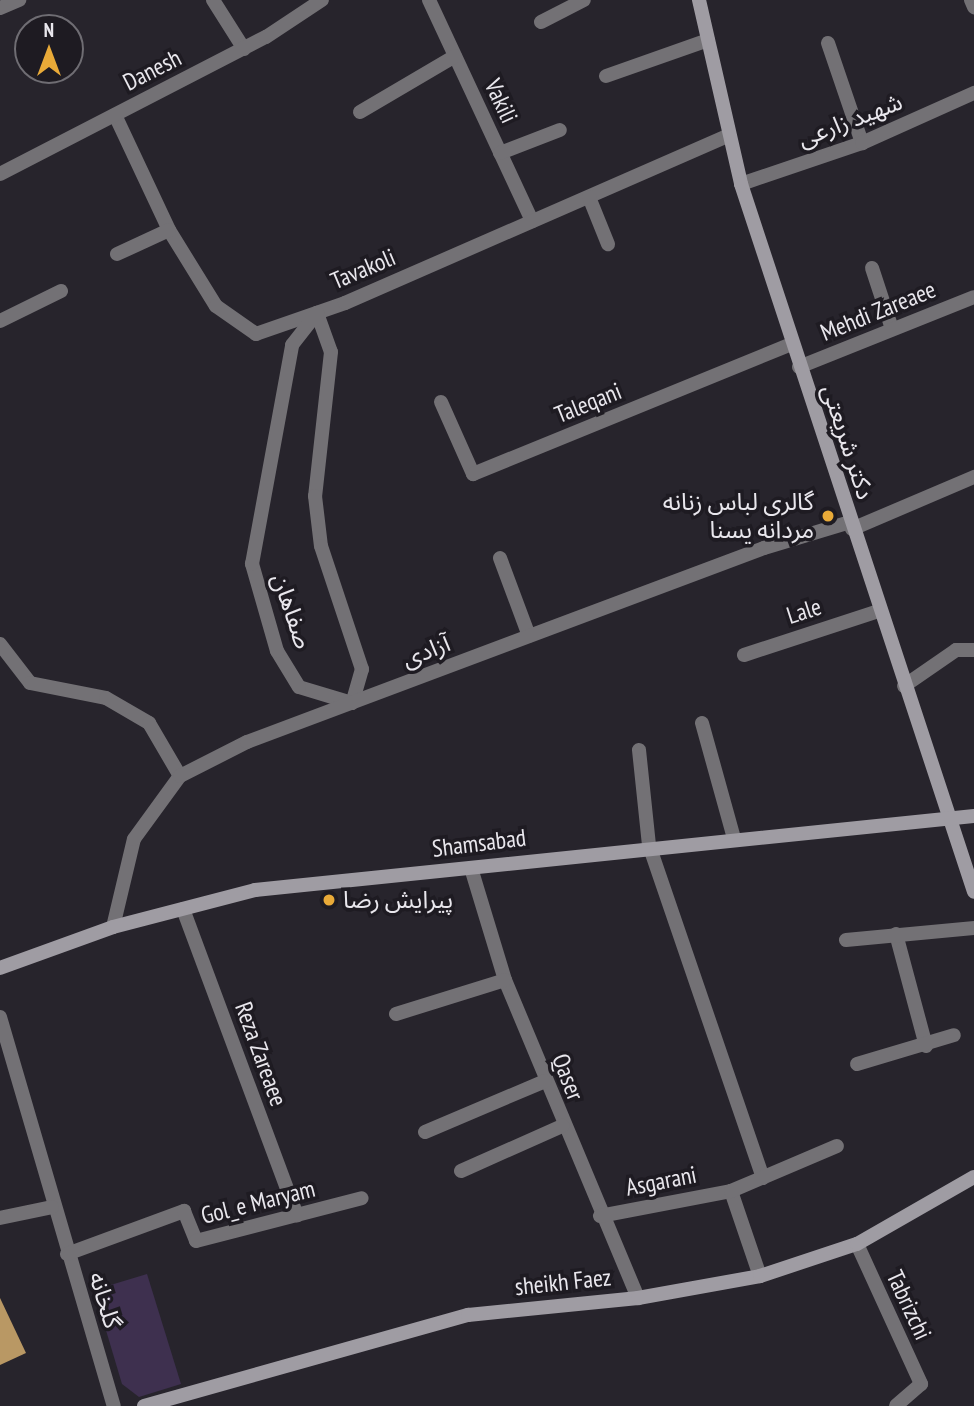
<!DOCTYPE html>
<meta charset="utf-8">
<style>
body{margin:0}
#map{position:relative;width:974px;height:1406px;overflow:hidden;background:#27242c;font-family:"PT Sans Narrow","Noto Sans Arabic",sans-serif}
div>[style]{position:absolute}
.green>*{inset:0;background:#3e304f}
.building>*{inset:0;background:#b99864}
.street>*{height:14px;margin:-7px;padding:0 7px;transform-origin:7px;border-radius:7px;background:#737175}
.secondary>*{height:14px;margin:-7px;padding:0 7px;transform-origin:7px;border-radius:7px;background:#9f9ca3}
.dots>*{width:19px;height:19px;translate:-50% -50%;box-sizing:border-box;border:4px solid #1e1b22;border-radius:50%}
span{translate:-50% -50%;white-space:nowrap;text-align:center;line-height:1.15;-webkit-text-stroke:7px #1e1b22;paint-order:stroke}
.street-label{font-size:24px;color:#e9e7ed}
.poi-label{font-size:24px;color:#e9e7ed}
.right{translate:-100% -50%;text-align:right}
.left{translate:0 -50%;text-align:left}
.north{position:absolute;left:14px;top:14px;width:70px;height:70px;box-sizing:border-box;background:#1e1b22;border:2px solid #6f6d73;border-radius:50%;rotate:0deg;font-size:19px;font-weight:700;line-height:28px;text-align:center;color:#e9e7ed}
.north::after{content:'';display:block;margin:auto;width:24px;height:32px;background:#e9aa38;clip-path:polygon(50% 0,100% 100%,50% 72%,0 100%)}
</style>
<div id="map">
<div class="green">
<div style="clip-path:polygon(147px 1274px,181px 1384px,139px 1397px,122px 1384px,94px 1290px)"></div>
</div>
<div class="building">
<div style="clip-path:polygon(0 1298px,26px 1353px,0 1365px)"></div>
</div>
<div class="street">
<div style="left:213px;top:0;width:58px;rotate:57.7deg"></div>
<div style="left:429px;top:0;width:244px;rotate:65deg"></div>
<div style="left:971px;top:0;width:8px;rotate:67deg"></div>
<div style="left:0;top:8px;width:21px;rotate:-23deg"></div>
<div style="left:541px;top:22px;width:48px;rotate:-27.1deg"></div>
<div style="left:828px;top:43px;width:106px;rotate:71.2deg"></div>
<div style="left:606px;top:76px;width:108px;rotate:-19.4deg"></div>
<div style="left:360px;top:112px;width:110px;rotate:-30.5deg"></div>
<div style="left:115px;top:115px;width:127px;rotate:64.8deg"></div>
<div style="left:169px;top:230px;width:89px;rotate:58.3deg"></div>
<div style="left:216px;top:306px;width:49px;rotate:35deg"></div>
<div style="left:256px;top:334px;width:94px;rotate:-19.2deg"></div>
<div style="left:345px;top:303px;width:419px;rotate:-23.6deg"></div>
<div style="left:500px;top:153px;width:64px;rotate:-21deg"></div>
<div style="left:0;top:174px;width:299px;rotate:-27.3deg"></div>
<div style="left:266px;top:37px;width:67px;rotate:-33.5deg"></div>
<div style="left:741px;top:184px;width:128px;rotate:-18.7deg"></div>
<div style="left:862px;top:143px;width:123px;rotate:-24.1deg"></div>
<div style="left:589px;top:197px;width:51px;rotate:68deg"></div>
<div style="left:117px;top:254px;width:57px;rotate:-24.8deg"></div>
<div style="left:872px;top:268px;width:64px;rotate:71.8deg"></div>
<div style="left:317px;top:313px;width:41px;rotate:70.3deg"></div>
<div style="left:331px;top:352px;width:145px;rotate:96.3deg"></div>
<div style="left:315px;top:496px;width:50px;rotate:83.2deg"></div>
<div style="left:321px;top:546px;width:130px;rotate:71.6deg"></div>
<div style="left:362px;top:669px;width:35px;rotate:106deg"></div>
<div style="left:352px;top:703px;width:55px;rotate:-163.2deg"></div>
<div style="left:299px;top:687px;width:42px;rotate:-121.4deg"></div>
<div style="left:277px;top:651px;width:91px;rotate:-106deg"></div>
<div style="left:252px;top:564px;width:223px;rotate:-79.6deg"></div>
<div style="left:292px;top:345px;width:41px;rotate:-52deg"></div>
<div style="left:0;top:321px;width:68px;rotate:-26.2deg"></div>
<div style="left:799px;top:367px;width:188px;rotate:-21.8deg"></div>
<div style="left:441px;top:402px;width:79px;rotate:66deg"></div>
<div style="left:473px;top:474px;width:344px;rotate:-22.2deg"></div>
<div style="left:852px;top:529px;width:133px;rotate:-23.1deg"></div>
<div style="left:500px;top:558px;width:83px;rotate:69.6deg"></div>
<div style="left:0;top:644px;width:49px;rotate:52.4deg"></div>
<div style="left:30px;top:683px;width:77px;rotate:11.2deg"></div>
<div style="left:106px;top:698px;width:50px;rotate:30.2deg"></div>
<div style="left:149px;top:723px;width:61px;rotate:59.7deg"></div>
<div style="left:744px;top:655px;width:142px;rotate:-18.1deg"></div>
<div style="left:904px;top:686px;width:63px;rotate:-34.7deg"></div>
<div style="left:956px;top:650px;width:18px"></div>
<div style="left:702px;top:723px;width:119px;rotate:74.5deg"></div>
<div style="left:639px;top:750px;width:96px;rotate:84deg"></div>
<div style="left:649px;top:845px;width:352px;rotate:71.1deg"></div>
<div style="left:471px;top:868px;width:117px;rotate:73.1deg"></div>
<div style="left:505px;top:980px;width:345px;rotate:67.3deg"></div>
<div style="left:183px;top:909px;width:327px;rotate:69.6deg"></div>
<div style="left:113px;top:927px;width:90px;rotate:-76.6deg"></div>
<div style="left:134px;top:839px;width:78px;rotate:-53.9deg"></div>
<div style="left:180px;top:776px;width:75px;rotate:-26.9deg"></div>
<div style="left:247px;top:742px;width:552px;rotate:-20.57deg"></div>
<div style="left:764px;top:548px;width:90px;rotate:-16.8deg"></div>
<div style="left:896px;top:934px;width:116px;rotate:75deg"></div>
<div style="left:846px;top:940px;width:129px;rotate:-5.4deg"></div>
<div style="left:396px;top:1014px;width:114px;rotate:-17.3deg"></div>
<div style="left:0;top:1017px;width:405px;rotate:73.7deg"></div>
<div style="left:857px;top:1064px;width:101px;rotate:-16.6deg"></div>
<div style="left:425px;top:1132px;width:130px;rotate:-23deg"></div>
<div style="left:461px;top:1171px;width:111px;rotate:-24deg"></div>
<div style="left:731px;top:1191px;width:90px;rotate:71.2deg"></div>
<div style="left:600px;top:1216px;width:133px;rotate:-10.8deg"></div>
<div style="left:731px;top:1191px;width:115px;rotate:-23deg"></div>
<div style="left:0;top:1218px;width:53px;rotate:-11.9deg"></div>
<div style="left:857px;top:1244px;width:154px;rotate:65.4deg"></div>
<div style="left:921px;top:1384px;width:33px;rotate:139deg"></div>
<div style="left:67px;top:1254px;width:125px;rotate:-20.2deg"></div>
<div style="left:184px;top:1211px;width:32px;rotate:68deg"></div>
<div style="left:196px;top:1241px;width:171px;rotate:-14.5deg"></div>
</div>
<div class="secondary">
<div style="left:699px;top:0;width:189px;rotate:77.1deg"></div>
<div style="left:741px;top:184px;width:745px;rotate:71.78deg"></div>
<div style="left:0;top:968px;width:120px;rotate:-19.9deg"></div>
<div style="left:113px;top:927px;width:147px;rotate:-14.6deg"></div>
<div style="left:255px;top:890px;width:723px;rotate:-5.88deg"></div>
<div style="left:144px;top:1406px;width:337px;rotate:-15.7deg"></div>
<div style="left:468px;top:1315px;width:171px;rotate:-5.7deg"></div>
<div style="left:638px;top:1298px;width:124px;rotate:-10.2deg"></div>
<div style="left:760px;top:1276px;width:102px;rotate:-18.3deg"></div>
<div style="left:857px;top:1244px;width:135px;rotate:-29.8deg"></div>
</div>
<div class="dots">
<div style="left:828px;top:516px;background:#e9aa38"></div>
<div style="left:329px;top:900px;background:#e9aa38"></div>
</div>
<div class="street-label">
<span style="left:152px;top:70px;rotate:-27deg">Danesh</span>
<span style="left:501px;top:101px;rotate:65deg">Vakili</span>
<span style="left:850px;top:120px;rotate:-21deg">شهید زارعی</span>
<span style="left:363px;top:269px;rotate:-23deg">Tavakoli</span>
<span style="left:878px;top:311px;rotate:-22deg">Mehdi Zareaee</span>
<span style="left:588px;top:403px;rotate:-22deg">Taleqani</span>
<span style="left:848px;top:442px;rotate:72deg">دکتر شریعتی</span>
<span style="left:292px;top:611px;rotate:71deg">صفاهان</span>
<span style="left:804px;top:611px;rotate:-18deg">Lale</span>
<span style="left:426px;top:651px;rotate:-21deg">آزادی</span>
<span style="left:479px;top:843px;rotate:-7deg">Shamsabad</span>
<span style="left:261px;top:1054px;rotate:70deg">Reza Zareaee</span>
<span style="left:568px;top:1077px;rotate:69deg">Qaser</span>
<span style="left:661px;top:1181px;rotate:-11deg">Asgarani</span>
<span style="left:258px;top:1202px;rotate:-14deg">Gol_e Maryam</span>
<span style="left:563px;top:1282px;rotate:-6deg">sheikh Faez</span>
<span style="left:105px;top:1300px;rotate:73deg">گلخانه</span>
<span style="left:909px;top:1305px;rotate:65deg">Tabrizchi</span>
</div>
<div class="poi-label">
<span class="right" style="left:814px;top:516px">گالری لباس زنانه<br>مردانه یسنا</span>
<span class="left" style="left:343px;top:900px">پیرایش رضا</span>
</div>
<div class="north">N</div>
</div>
